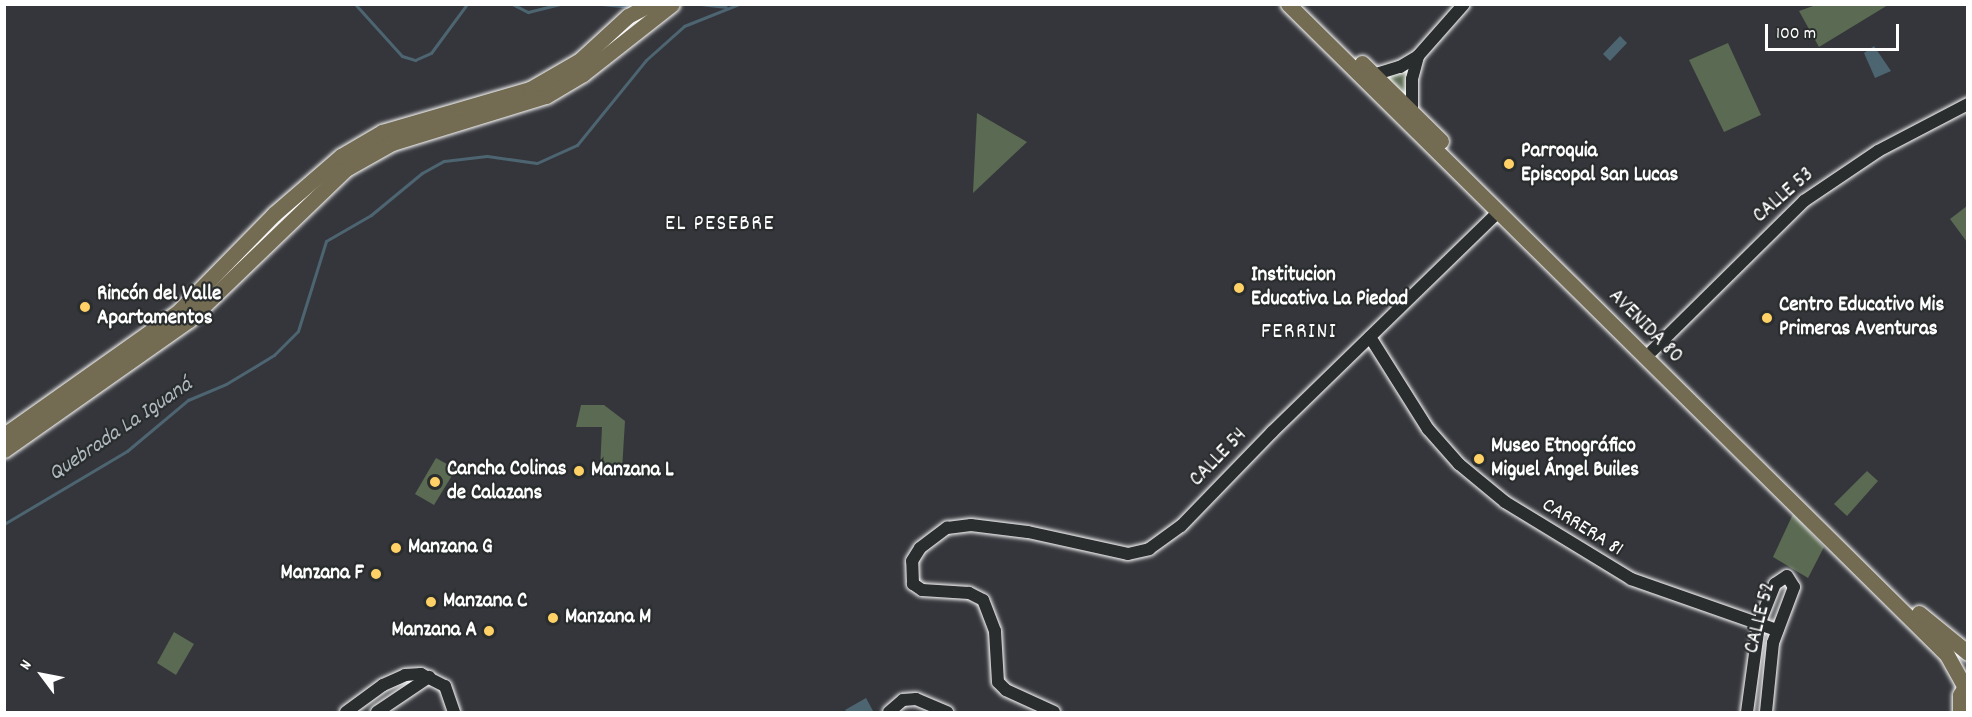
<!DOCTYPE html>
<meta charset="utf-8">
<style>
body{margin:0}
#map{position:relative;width:1972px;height:717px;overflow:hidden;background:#35363b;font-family:Dekko,sans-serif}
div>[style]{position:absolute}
.green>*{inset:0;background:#5b6a52}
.water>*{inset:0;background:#4d6471}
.stream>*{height:3px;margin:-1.5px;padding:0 1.5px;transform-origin:1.5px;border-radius:1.5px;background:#4d6471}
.roads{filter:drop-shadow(0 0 2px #fff) drop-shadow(0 0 2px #fff)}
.tertiary>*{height:12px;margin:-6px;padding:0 6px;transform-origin:6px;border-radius:6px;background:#2a2d2e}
.primary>*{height:15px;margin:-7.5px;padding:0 7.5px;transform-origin:7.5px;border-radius:7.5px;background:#736b52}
.trunk>*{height:15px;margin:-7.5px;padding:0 7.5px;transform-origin:7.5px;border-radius:7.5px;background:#736b52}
.dots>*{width:16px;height:16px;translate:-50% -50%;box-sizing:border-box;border:3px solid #2a2d2e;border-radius:50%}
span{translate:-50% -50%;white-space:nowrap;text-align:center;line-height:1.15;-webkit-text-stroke:4.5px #2a2d2e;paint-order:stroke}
.poi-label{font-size:21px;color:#fff;font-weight:700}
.left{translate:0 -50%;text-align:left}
.right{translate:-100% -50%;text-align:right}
.street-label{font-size:21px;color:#fff}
.neighbourhood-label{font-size:22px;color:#fff;letter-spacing:1.5px}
.water-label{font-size:22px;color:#afb9bf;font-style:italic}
.frame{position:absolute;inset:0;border:6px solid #fff;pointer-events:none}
.north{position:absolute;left:12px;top:645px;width:60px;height:60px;-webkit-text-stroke:4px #2a2d2e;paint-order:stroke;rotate:302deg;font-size:16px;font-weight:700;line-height:24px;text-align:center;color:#fff}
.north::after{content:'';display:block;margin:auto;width:21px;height:27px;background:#fff;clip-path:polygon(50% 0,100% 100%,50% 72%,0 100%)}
.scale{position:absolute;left:1765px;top:24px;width:134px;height:27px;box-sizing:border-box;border:3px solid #fff;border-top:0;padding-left:8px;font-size:18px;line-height:21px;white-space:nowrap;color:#fff;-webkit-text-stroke:4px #2a2d2e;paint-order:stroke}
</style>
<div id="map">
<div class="green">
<div style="clip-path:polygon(1816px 5px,1816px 4px,1888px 5px,1819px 47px,1799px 11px)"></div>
<div style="clip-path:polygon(1728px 43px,1761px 115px,1724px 132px,1689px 60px)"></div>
<div style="clip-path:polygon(1411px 66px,1406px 79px,1407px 98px,1384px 77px)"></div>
<div style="clip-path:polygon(977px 113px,1027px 142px,973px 193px)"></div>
<div style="clip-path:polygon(1967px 206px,1967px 242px,1950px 219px)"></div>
<div style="clip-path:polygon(581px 405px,604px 405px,625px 421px,622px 470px,600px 470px,602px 427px,576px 427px)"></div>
<div style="clip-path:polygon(436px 458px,456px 469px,434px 505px,415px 494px)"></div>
<div style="clip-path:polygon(1867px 471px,1878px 481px,1847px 516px,1834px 504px)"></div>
<div style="clip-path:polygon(1793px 514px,1824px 547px,1808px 578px,1773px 557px)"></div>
<div style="clip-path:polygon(174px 632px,194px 644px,176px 675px,157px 663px)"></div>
</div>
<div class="water">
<div style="clip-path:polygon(1620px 36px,1627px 43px,1610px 61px,1603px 54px)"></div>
<div style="clip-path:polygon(1874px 46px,1891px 71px,1875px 78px,1864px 53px)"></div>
<div style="clip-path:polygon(866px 698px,873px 711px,847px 712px,845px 710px)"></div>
</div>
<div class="stream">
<div style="left:355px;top:4px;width:70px;rotate:47.9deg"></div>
<div style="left:402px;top:56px;width:14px;rotate:17deg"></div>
<div style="left:415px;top:60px;width:17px;rotate:-24deg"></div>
<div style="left:431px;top:53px;width:61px;rotate:-53.7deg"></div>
<div style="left:512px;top:4px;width:18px;rotate:27deg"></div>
<div style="left:528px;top:12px;width:32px;rotate:-14deg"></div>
<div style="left:602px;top:4px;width:31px;rotate:6deg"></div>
<div style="left:701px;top:4px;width:25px;rotate:7deg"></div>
<div style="left:4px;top:524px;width:143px;rotate:-30.7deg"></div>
<div style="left:127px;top:451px;width:80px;rotate:-39.9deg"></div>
<div style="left:188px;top:400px;width:41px;rotate:-22.8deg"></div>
<div style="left:226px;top:384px;width:56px;rotate:-31.1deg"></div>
<div style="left:274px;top:355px;width:34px;rotate:-45deg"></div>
<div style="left:298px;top:331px;width:94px;rotate:-72.7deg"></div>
<div style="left:326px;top:241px;width:52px;rotate:-30deg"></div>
<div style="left:371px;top:215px;width:66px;rotate:-39.5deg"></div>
<div style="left:422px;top:173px;width:25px;rotate:-29deg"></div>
<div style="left:444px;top:161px;width:43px;rotate:-6.6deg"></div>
<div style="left:487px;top:156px;width:50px;rotate:8deg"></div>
<div style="left:537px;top:163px;width:44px;rotate:-24.2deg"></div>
<div style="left:577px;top:145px;width:109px;rotate:-50.9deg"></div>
<div style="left:646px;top:60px;width:51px;rotate:-41.8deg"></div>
<div style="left:684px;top:26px;width:59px;rotate:-21.8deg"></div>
</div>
<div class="roads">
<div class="tertiary">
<div style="left:1373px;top:75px;width:28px;rotate:-17deg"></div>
<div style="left:1400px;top:67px;width:21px;rotate:-31deg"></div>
<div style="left:1418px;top:56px;width:69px;rotate:-48.5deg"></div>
<div style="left:1412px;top:113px;width:34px;rotate:-90deg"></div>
<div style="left:1412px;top:79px;width:24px;rotate:-75deg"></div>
<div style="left:1370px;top:337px;width:109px;rotate:57.8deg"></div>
<div style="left:1428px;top:429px;width:47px;rotate:48.5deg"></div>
<div style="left:1459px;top:464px;width:60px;rotate:39.6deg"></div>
<div style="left:1505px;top:502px;width:148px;rotate:31.4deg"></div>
<div style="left:1631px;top:579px;width:155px;rotate:19.3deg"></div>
<div style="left:1652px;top:351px;width:214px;rotate:-44.6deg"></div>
<div style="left:1804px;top:201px;width:89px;rotate:-34deg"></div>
<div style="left:1878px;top:151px;width:102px;rotate:-27.6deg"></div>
<div style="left:346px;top:712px;width:46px;rotate:-36.1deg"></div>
<div style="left:383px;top:685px;width:24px;rotate:-24deg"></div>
<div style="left:405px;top:675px;width:16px;rotate:-4deg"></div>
<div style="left:421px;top:674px;width:27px;rotate:27deg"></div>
<div style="left:445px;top:686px;width:28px;rotate:71deg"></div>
<div style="left:377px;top:712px;width:63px;rotate:-33.9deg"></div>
<div style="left:889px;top:712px;width:18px;rotate:-41deg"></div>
<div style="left:903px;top:700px;width:13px;rotate:-4deg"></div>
<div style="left:916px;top:699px;width:34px;rotate:23deg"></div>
<div style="left:1054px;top:712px;width:53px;rotate:-155.4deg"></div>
<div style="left:1006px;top:690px;width:11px;rotate:-135deg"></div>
<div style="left:998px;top:682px;width:51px;rotate:-93.4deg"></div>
<div style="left:995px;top:631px;width:33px;rotate:-111deg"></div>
<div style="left:983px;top:600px;width:16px;rotate:-153deg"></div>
<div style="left:969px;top:593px;width:47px;rotate:-176.3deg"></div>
<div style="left:922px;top:590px;width:11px;rotate:-146deg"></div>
<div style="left:913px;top:584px;width:23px;rotate:-92deg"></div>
<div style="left:912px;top:561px;width:15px;rotate:-58deg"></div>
<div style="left:920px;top:548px;width:34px;rotate:-37deg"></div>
<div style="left:947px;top:528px;width:24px;rotate:-7deg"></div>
<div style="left:971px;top:525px;width:57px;rotate:7deg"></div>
<div style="left:1028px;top:532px;width:102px;rotate:12.4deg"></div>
<div style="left:1128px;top:554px;width:22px;rotate:-13deg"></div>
<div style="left:1149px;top:549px;width:39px;rotate:-36deg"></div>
<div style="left:1181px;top:526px;width:131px;rotate:-45.9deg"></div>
<div style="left:1272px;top:432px;width:315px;rotate:-44.2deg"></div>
<div style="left:1747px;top:712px;width:89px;rotate:-82.2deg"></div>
<div style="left:1759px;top:624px;width:43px;rotate:-68.2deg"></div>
<div style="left:1775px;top:584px;width:14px;rotate:-34deg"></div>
<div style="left:1787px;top:576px;width:13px;rotate:58deg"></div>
<div style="left:1794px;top:587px;width:60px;rotate:110.6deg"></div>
<div style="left:1773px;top:643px;width:69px;rotate:95.8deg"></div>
</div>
<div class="primary">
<div style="left:1288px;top:4px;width:926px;rotate:44.65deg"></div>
<div style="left:1947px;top:655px;width:35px;rotate:61deg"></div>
<div style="left:1362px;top:63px;width:111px;rotate:44.6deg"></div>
<div style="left:1919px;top:613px;width:63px;rotate:39.2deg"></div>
<div style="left:1960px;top:712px;width:17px;rotate:-90deg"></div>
<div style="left:1960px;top:695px;width:16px;rotate:-60deg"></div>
</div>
<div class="trunk">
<div style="left:4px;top:435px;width:214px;rotate:-35.3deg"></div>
<div style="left:179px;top:311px;width:136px;rotate:-45.6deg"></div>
<div style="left:274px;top:214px;width:89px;rotate:-40.9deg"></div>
<div style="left:341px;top:156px;width:48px;rotate:-30.3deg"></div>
<div style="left:382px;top:132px;width:154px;rotate:-16.2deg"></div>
<div style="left:530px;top:89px;width:58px;rotate:-30.1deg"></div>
<div style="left:580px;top:60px;width:65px;rotate:-42.5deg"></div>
<div style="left:628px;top:16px;width:26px;rotate:-28deg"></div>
<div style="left:4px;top:450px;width:226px;rotate:-35.1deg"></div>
<div style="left:189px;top:320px;width:218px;rotate:-43.9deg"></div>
<div style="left:346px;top:169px;width:53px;rotate:-29.5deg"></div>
<div style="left:392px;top:143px;width:161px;rotate:-17deg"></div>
<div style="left:546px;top:96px;width:43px;rotate:-30.7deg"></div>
<div style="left:583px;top:74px;width:113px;rotate:-38.2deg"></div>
</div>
</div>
<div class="dots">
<div style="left:1509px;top:164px;background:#ffd166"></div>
<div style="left:1239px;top:288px;background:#ffd166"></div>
<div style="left:85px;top:307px;background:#ffd166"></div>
<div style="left:1767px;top:318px;background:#ffd166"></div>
<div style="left:1479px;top:459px;background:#ffd166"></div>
<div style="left:579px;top:471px;background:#ffd166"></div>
<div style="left:435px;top:482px;background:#ffd166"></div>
<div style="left:396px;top:548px;background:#ffd166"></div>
<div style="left:376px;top:574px;background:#ffd166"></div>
<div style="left:431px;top:602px;background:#ffd166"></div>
<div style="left:553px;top:618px;background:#ffd166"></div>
<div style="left:489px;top:631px;background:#ffd166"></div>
</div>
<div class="poi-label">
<span class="left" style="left:1521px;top:164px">Parroquia<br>Episcopal San Lucas</span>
<span class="left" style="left:1251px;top:288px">Institucion<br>Educativa La Piedad</span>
<span class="left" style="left:97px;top:307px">Rincón del Valle<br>Apartamentos</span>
<span class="left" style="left:1779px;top:318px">Centro Educativo Mis<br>Primeras Aventuras</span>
<span class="left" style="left:1491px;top:459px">Museo Etnográfico<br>Miguel Ángel Builes</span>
<span class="left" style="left:447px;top:482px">Cancha Colinas<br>de Calazans</span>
<span class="left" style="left:591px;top:471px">Manzana L</span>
<span class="left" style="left:408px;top:548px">Manzana G</span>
<span class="right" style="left:364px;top:574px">Manzana F</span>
<span class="left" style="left:443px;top:602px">Manzana C</span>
<span class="left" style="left:565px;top:618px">Manzana M</span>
<span class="right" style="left:477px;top:631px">Manzana A</span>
</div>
<div class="street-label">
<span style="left:1784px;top:196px;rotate:-41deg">CALLE 53</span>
<span style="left:1645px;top:327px;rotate:45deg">AVENIDA 80</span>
<span style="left:1219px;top:458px;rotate:-46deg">CALLE 54</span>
<span style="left:1582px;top:528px;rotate:32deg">CARRERA 81</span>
<span style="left:1761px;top:618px;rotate:-76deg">CALLE 52</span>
</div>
<div class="neighbourhood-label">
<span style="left:720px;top:225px">EL PESEBRE</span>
<span style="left:1299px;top:333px">FERRINI</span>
</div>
<div class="water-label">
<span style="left:121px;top:430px;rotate:-34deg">Quebrada La Iguaná</span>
</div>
<div class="frame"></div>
<div class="north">N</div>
<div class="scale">100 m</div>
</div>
